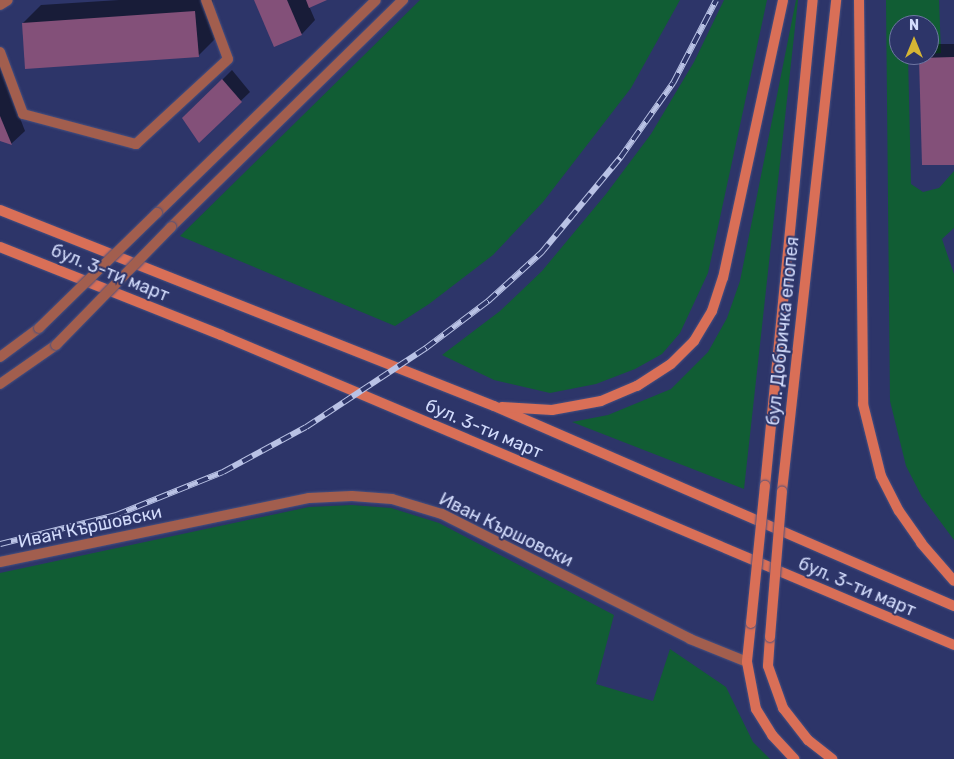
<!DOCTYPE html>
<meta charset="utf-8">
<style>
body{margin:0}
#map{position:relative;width:954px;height:759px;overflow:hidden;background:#2d3569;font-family:Rubik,sans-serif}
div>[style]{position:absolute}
.green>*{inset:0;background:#115d34}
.shadow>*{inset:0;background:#0007}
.building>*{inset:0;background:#835079}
.roads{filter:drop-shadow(0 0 1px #475080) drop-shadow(0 0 1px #475080)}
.service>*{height:10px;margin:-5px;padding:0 5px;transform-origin:5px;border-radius:5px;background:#a25e4e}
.minor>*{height:10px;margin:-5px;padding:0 5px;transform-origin:5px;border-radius:5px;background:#a25e4e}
.secondary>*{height:10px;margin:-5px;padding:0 5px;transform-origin:5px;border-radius:5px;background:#d96f57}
.rail>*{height:5.5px;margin-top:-2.75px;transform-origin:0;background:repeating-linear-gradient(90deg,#2d3569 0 11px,#b9c2e5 0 22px);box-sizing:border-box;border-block:1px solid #b9c2e5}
.bridges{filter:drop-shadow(0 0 1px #475080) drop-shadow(0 0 1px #475080)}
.minor-bridge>*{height:10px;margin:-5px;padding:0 5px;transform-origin:5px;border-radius:5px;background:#a25e4e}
.secondary-bridge>*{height:10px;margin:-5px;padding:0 5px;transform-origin:5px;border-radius:5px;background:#d96f57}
span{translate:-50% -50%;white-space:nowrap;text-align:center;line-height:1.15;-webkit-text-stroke:4px #2d3569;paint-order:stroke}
.street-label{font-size:18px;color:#d2dbfb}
.north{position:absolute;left:889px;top:15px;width:50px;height:50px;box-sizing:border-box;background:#2d3569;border:1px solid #6f77a3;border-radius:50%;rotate:0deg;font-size:14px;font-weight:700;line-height:20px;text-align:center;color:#d2dbfb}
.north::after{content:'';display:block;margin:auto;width:18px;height:22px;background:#d6b534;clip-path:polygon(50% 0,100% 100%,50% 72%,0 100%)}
</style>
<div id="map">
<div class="green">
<div style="clip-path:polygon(420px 0,680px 0,631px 88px,543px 202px,493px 255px,429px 304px,395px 326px,180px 236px)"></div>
<div style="clip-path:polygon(724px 0,767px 0,708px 273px,680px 333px,662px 354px,635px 369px,596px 384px,550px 393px,494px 380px,442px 355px,500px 311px,542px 271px,606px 194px,651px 134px,694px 62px)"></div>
<div style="clip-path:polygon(796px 0,798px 0,744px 489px,572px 422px,608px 415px,671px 389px,708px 352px,727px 318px,740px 281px)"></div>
<div style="clip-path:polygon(886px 0,939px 0,941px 53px,929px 54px,929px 25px,899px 25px,899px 55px,908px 55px,911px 184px,923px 192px,939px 188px,954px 171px,954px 228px,942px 239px,954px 274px,954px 540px,922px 497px,906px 466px,890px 401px)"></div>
<div style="clip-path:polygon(352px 505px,391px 508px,439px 523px,614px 615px,596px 684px,653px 701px,670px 649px,726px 687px,753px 742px,770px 759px,0 759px,0 573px,309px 507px)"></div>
</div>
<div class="shadow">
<div style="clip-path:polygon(119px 0,213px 0,216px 38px,198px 56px,23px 23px,41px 5px)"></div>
<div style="clip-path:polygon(256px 0,324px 0,309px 6px,315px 20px,302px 34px)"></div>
<div style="clip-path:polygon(934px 44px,954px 44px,954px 163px,920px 58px,929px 55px)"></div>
<div style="clip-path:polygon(0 66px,25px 131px,11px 144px,0 140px)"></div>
<div style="clip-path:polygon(232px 70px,250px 92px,199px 141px,184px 118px)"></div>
</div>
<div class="building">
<div style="clip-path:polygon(254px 0,287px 0,302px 35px,274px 47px)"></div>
<div style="clip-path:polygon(306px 0,327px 0,309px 8px)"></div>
<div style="clip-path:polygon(195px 11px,199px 57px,25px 69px,22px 23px)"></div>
<div style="clip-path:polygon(954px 57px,954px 165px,922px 165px,919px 58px)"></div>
<div style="clip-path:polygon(222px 79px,242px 102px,199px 143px,182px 118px)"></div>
<div style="clip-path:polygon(0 116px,12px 145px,0 141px)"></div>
</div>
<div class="roads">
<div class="service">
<div style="left:0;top:5px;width:9px;rotate:-32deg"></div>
<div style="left:0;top:52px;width:66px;rotate:69.6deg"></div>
<div style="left:23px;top:114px;width:117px;rotate:14.9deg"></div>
<div style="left:136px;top:144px;width:125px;rotate:-42.7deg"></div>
<div style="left:228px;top:59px;width:63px;rotate:-110.4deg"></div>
</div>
<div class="minor">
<div style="left:157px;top:213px;width:305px;rotate:-44.2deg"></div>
<div style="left:171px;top:227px;width:325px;rotate:-44.4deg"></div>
<div style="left:0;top:357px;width:49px;rotate:-36.6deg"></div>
<div style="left:0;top:384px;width:68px;rotate:-34.9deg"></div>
<div style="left:0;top:562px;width:316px;rotate:-11.7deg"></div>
<div style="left:309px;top:498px;width:43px;rotate:-2.7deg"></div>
<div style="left:352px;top:496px;width:40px;rotate:4.3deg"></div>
<div style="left:392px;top:499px;width:52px;rotate:16.7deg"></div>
<div style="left:442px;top:514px;width:278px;rotate:26.7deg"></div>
<div style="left:690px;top:639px;width:61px;rotate:22deg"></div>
</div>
<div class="secondary">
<div style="left:859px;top:0;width:404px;rotate:89.4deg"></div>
<div style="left:863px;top:404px;width:74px;rotate:76deg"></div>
<div style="left:881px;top:476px;width:39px;rotate:63deg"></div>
<div style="left:899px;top:511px;width:39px;rotate:55deg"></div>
<div style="left:921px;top:543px;width:50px;rotate:49deg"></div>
<div style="left:0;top:210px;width:531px;rotate:21.64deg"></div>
<div style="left:494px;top:406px;width:502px;rotate:23.5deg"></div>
<div style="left:0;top:247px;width:238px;rotate:21.7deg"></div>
<div style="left:221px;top:335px;width:796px;rotate:22.92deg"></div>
<div style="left:502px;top:407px;width:50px;rotate:3.4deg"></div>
<div style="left:552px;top:410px;width:50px;rotate:-10.4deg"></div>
<div style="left:601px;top:401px;width:39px;rotate:-23deg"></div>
<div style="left:637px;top:386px;width:40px;rotate:-32.9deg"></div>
<div style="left:671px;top:364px;width:33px;rotate:-45deg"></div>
<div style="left:694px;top:341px;width:35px;rotate:-59deg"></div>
<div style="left:712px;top:311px;width:35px;rotate:-72deg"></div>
<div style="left:723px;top:278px;width:284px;rotate:-77.8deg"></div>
<div style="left:765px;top:486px;width:488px;rotate:-84.4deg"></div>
<div style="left:782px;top:491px;width:494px;rotate:-83.7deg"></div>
<div style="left:751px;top:623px;width:39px;rotate:96deg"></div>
<div style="left:747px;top:662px;width:48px;rotate:79.2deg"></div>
<div style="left:756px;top:709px;width:31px;rotate:58deg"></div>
<div style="left:772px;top:735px;width:33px;rotate:47deg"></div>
<div style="left:770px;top:637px;width:29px;rotate:94deg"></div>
<div style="left:768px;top:666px;width:45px;rotate:70.3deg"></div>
<div style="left:783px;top:708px;width:41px;rotate:52deg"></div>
<div style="left:808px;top:740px;width:31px;rotate:38deg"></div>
</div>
</div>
<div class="rail">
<div style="left:0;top:544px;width:120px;rotate:-14deg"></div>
<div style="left:116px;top:515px;width:115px;rotate:-21.9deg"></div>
<div style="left:223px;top:472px;width:94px;rotate:-28.5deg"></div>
<div style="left:306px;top:427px;width:144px;rotate:-33.4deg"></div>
<div style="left:426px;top:348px;width:78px;rotate:-37.2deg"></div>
<div style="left:488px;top:301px;width:72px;rotate:-42.2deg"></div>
<div style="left:541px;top:253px;width:124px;rotate:-50.3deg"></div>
<div style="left:620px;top:158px;width:92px;rotate:-54.8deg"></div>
<div style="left:673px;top:83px;width:93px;rotate:-62.6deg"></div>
</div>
<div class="bridges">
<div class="minor-bridge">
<div style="left:39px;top:328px;width:165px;rotate:-44.3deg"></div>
<div style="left:56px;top:345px;width:165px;rotate:-45.7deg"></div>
</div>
<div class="secondary-bridge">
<div style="left:751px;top:623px;width:138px;rotate:-84.2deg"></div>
<div style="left:770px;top:637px;width:146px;rotate:-85.3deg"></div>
</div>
</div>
<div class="street-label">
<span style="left:110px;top:273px;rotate:22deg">бул. 3-ти март</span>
<span style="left:783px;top:331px;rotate:-84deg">бул. Добричка епопея</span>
<span style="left:484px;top:429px;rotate:23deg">бул. 3-ти март</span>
<span style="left:90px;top:527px;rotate:-12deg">Иван Кършовски</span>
<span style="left:506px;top:530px;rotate:26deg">Иван Кършовски</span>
<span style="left:857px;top:587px;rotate:23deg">бул. 3-ти март</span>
</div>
<div class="north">N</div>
</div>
